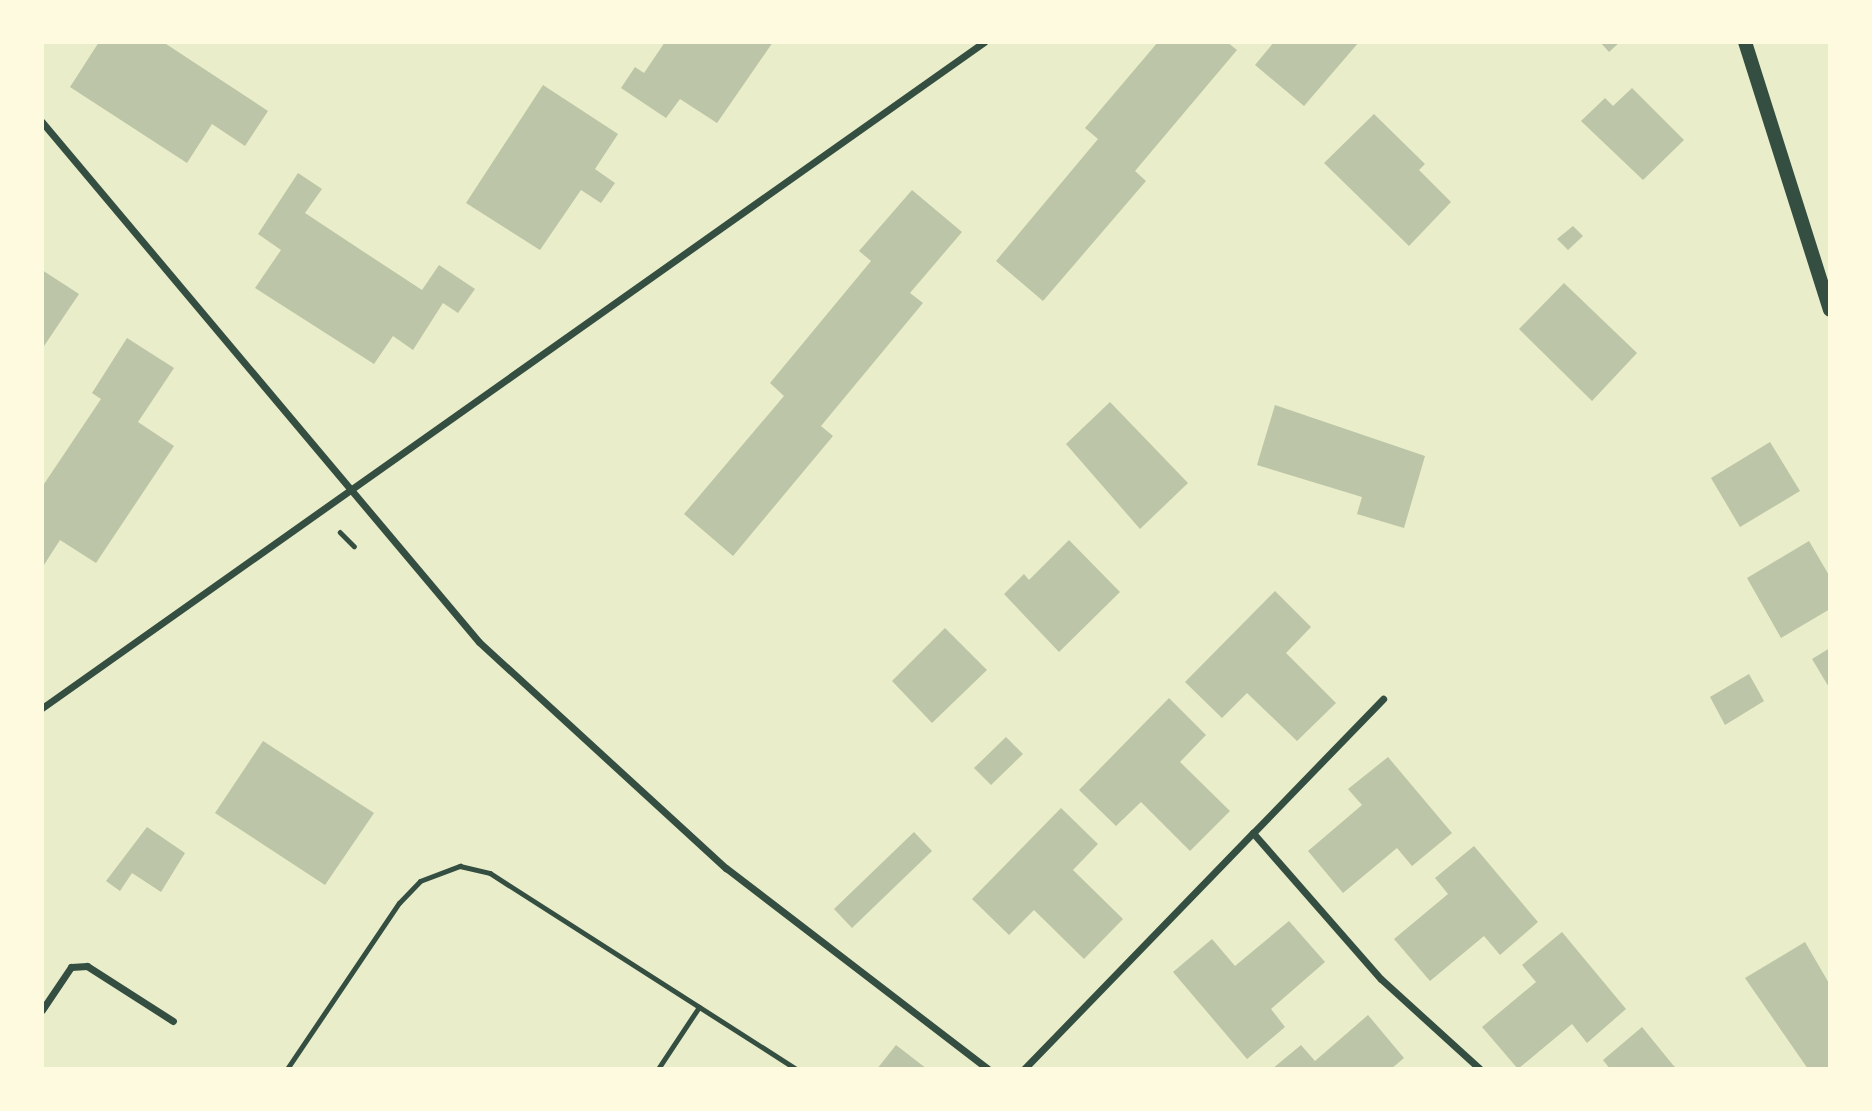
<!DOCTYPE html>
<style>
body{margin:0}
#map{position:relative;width:1872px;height:1111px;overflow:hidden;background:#e9edc9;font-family:Figtree,sans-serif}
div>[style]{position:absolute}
.building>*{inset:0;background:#bcc5a7}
.path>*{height:4.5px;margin:-2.25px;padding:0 2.25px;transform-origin:2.25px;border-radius:2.25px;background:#344e41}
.minor>*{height:7px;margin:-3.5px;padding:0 3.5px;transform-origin:3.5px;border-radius:3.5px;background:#344e41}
.secondary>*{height:14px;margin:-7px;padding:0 7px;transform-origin:7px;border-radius:7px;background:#344e41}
span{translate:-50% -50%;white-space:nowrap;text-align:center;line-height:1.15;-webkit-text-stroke:7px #fefae0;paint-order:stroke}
.frame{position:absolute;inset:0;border:44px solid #fefae0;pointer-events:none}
</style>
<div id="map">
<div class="building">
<div style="clip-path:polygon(99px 42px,163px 42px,268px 111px,245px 146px,212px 124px,187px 163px,70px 87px)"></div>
<div style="clip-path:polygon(665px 42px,773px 42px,717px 123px,680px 99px,666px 118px,621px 88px,635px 67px,644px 73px)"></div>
<div style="clip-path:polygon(1158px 42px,1227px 42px,1237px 50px,1135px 171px,1146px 181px,1043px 301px,996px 261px,1098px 139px,1085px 128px)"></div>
<div style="clip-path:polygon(1274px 42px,1359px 42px,1304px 106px,1255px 65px)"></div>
<div style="clip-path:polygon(1600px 42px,1620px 42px,1609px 52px)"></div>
<div style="clip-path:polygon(543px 85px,618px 134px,595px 169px,615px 183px,601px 203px,581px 190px,540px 250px,466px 203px)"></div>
<div style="clip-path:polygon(1632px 88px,1684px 140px,1643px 180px,1581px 121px,1605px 98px,1613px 106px)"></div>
<div style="clip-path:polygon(1374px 114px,1425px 164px,1419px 170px,1451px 202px,1409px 246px,1324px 163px)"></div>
<div style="clip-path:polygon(298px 173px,322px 189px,305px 213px,364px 252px,422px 290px,439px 265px,475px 289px,458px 313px,443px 303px,413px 350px,393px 336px,374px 364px,255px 288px,281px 250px,258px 234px)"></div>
<div style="clip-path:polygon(912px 190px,962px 232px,910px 293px,923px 303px,821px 426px,833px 436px,733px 556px,684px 514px,784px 396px,770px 383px,871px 261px,859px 251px)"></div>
<div style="clip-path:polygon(1573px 226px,1583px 236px,1568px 250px,1557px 239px)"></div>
<div style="clip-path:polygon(42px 270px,79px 294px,42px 349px)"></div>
<div style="clip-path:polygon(1564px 283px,1637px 353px,1592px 401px,1519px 329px)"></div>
<div style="clip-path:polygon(127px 338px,174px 368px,138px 422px,174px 446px,96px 563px,60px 540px,42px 568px,42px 487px,101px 399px,92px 393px)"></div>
<div style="clip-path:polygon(1110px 402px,1188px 483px,1140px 529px,1066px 444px)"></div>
<div style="clip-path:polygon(1275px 405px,1425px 456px,1404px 528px,1357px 514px,1362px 497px,1257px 465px)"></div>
<div style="clip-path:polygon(1770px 442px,1800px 491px,1740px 527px,1711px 478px)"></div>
<div style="clip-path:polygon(1069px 540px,1120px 592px,1059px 652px,1004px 594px,1024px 574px,1029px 580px)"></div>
<div style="clip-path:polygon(1809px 541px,1830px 577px,1830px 609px,1781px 638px,1747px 578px)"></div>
<div style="clip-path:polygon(1275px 591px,1311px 627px,1286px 653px,1336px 703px,1297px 741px,1247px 693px,1222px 718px,1185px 682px)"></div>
<div style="clip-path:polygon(945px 628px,987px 670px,932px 723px,892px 681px)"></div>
<div style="clip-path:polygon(1830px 648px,1830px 689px,1812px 659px)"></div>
<div style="clip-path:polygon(1749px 674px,1764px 701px,1725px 725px,1710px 697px)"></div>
<div style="clip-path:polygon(1169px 698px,1206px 735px,1180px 762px,1230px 811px,1190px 851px,1141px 802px,1116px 826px,1079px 790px)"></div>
<div style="clip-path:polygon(1006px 737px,1023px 754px,991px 785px,974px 768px)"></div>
<div style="clip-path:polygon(263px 741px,374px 813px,325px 885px,215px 813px)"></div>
<div style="clip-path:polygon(1388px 757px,1452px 833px,1412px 866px,1397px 848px,1343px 893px,1308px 851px,1362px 805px,1348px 789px)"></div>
<div style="clip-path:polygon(1061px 808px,1098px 844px,1073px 870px,1123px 919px,1084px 959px,1034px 910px,1009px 935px,972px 899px)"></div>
<div style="clip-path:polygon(147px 827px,185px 853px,161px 892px,132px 873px,120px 891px,106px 881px)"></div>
<div style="clip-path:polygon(914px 832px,932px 851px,852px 928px,834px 909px)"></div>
<div style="clip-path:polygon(1474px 846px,1538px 922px,1500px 955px,1484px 936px,1430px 981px,1394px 939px,1448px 894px,1435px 878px)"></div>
<div style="clip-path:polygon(1289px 921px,1325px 962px,1271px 1009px,1285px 1027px,1247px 1059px,1173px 972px,1212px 939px,1235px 966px)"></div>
<div style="clip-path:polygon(1562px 932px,1626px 1009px,1587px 1043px,1572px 1024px,1518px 1069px,1482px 1027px,1536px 982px,1522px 965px)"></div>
<div style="clip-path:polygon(1805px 942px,1830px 985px,1830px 1069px,1808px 1069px,1745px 978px)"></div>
<div style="clip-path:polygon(1368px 1015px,1404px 1058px,1391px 1069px,1272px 1069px,1301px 1045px,1315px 1061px)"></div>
<div style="clip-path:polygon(1642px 1027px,1673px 1065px,1677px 1069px,1610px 1069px,1603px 1060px)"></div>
<div style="clip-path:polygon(896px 1045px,927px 1069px,877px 1069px)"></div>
</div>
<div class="path">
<div style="left:340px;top:532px;width:20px;rotate:45deg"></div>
<div style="left:287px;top:1069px;width:200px;rotate:-56deg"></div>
<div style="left:399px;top:903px;width:30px;rotate:-46deg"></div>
<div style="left:420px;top:881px;width:43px;rotate:-20.6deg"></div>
<div style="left:460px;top:866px;width:31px;rotate:13deg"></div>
<div style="left:490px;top:873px;width:363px;rotate:32.6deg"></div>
<div style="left:658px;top:1069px;width:74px;rotate:-56.5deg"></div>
</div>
<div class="minor">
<div style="left:42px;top:122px;width:679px;rotate:49.96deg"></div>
<div style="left:479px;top:642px;width:335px;rotate:42.5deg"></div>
<div style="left:726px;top:868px;width:330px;rotate:37.5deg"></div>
<div style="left:42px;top:708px;width:1154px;rotate:-35.26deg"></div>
<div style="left:1253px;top:833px;width:187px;rotate:-45.9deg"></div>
<div style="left:42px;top:1010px;width:52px;rotate:-56deg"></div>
<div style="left:71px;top:967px;width:16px;rotate:-4deg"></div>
<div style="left:87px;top:966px;width:102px;rotate:32.6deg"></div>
<div style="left:1024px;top:1069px;width:329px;rotate:-45.9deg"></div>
<div style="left:1253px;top:833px;width:194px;rotate:48.8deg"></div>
<div style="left:1381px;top:979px;width:134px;rotate:42.3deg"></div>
</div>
<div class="secondary">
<div style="left:1745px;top:42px;width:281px;rotate:72.4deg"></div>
</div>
<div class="frame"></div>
</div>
